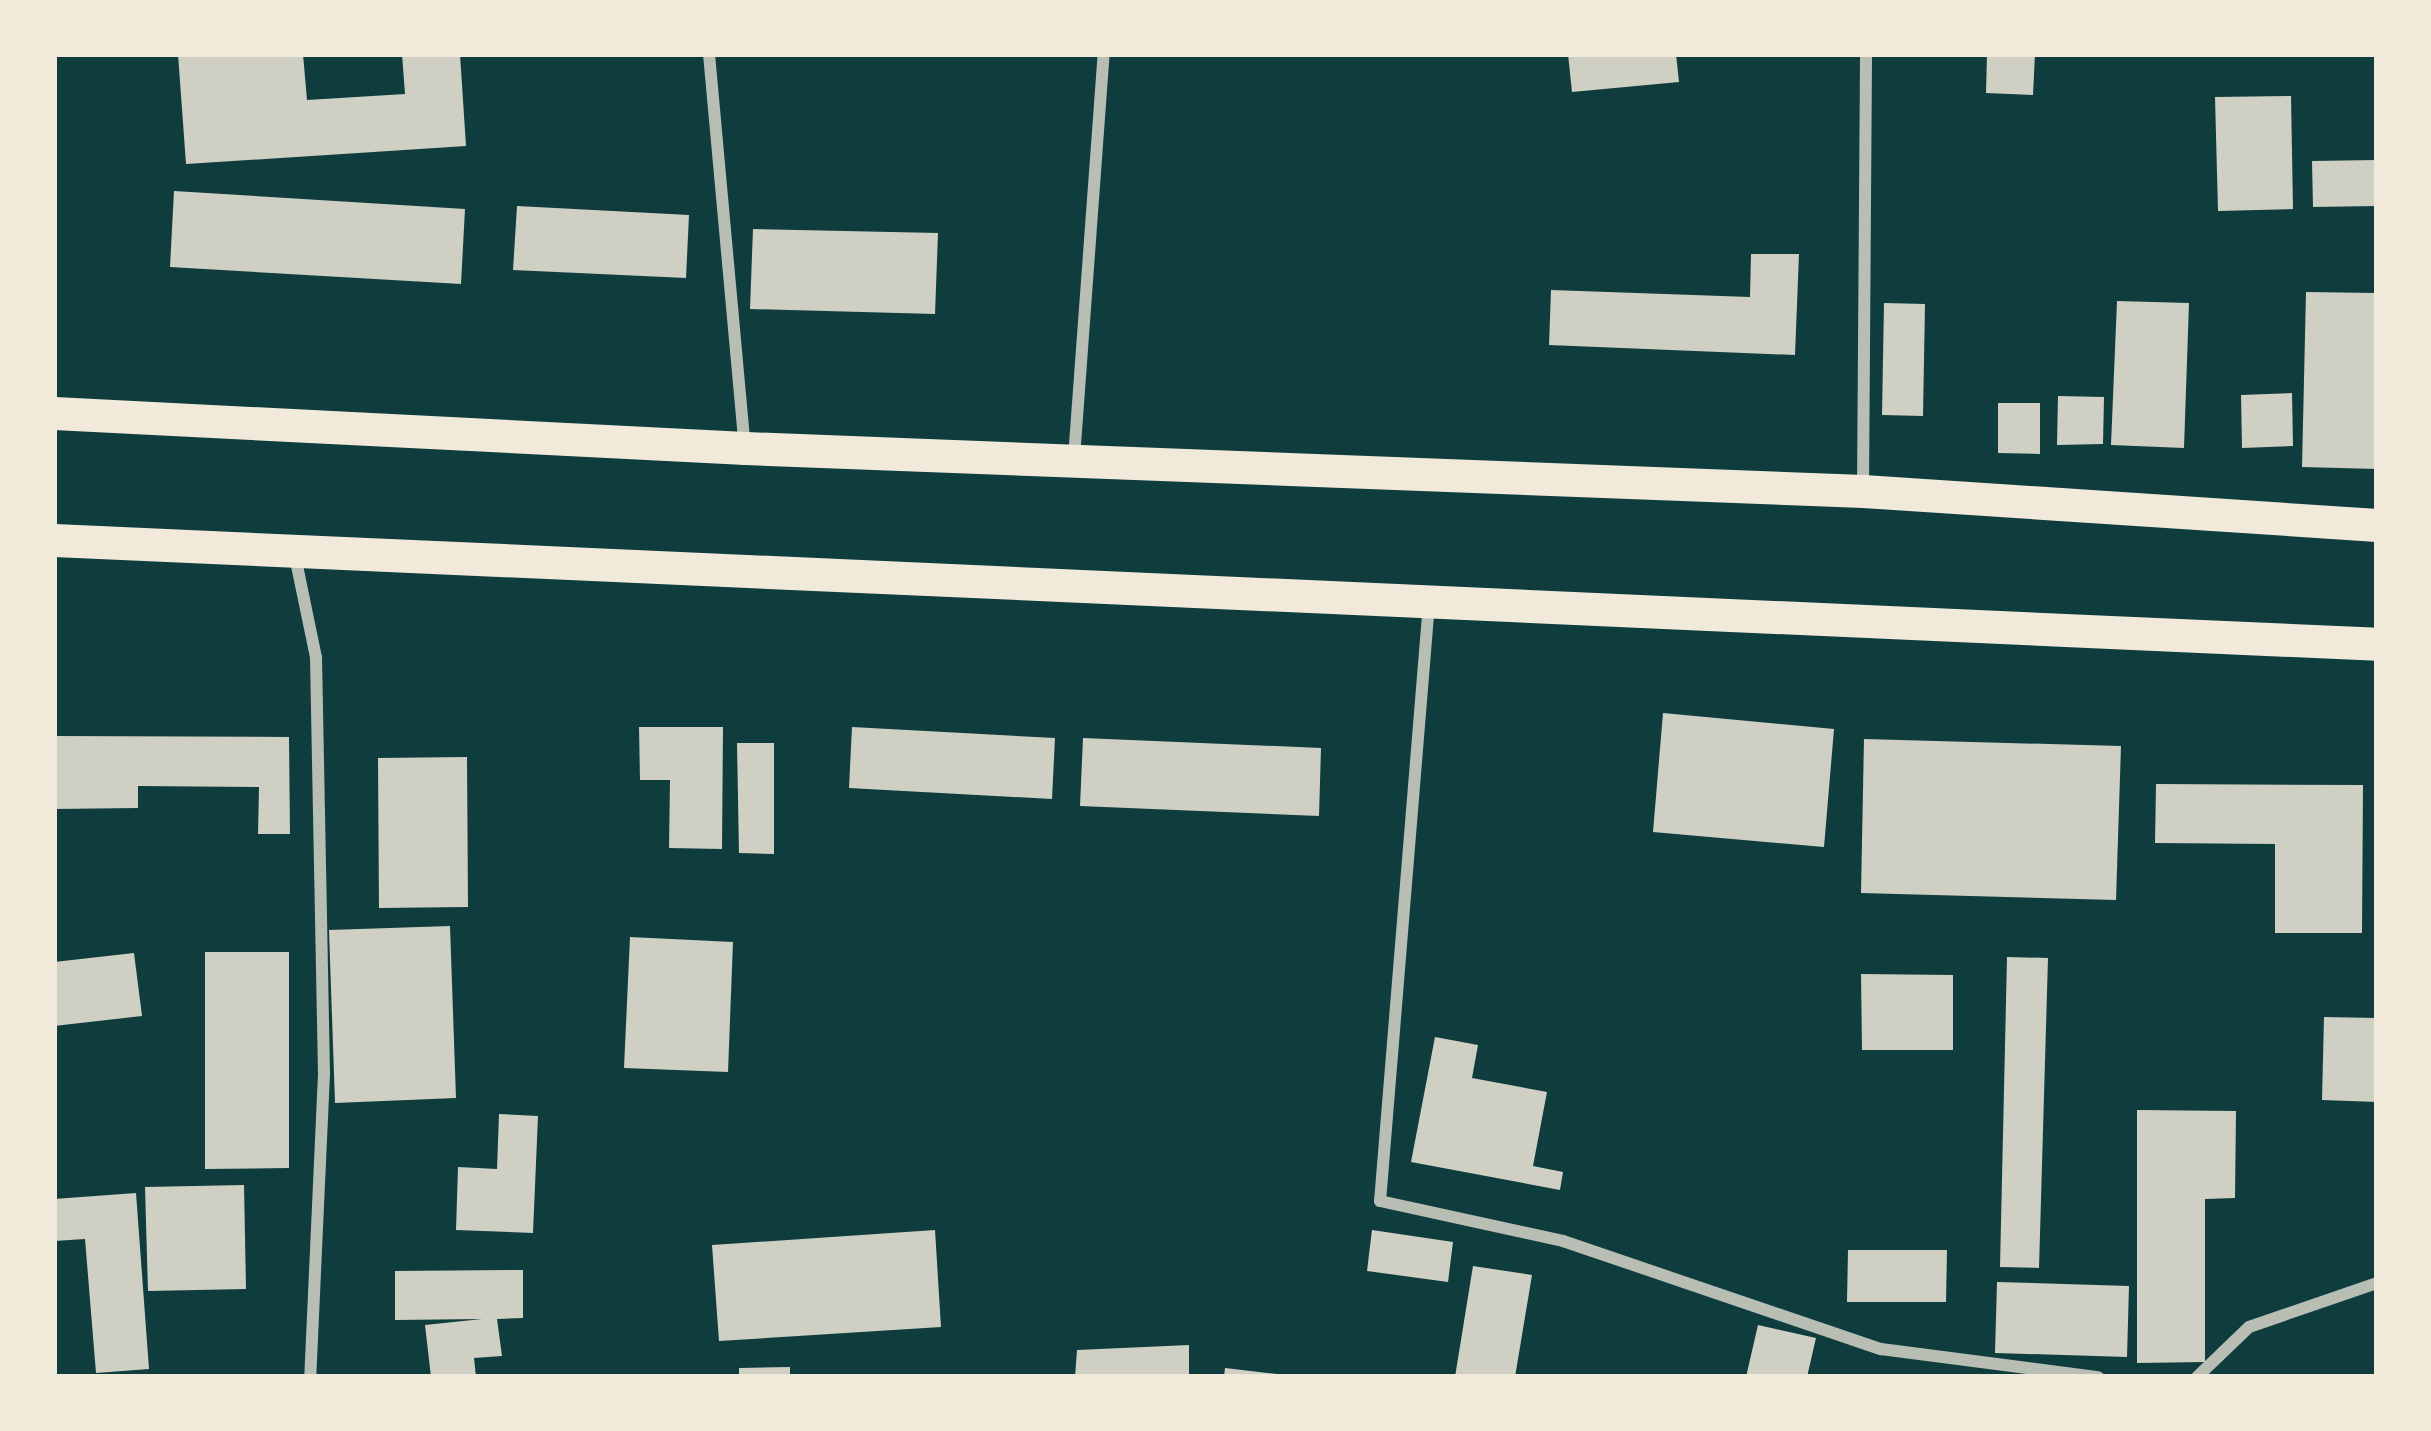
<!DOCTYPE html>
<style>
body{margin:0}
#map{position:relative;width:2431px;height:1431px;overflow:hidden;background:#0f3d3e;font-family:Lato,sans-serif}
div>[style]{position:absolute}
.building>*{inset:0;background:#cfcfc3}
.minor>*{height:12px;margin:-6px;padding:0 6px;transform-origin:6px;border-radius:6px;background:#b8beb3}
.trunk>*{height:33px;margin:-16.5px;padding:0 16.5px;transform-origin:16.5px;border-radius:16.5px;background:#f1e9da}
span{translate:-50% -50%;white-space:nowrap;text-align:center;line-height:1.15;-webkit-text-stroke:10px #f1e9da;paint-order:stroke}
.frame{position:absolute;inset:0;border:57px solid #f1e9da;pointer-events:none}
</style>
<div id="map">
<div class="building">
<div style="clip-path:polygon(178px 54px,303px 54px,307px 100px,405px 94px,402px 54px,460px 54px,466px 146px,186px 164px)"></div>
<div style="clip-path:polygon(1568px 54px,1676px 54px,1679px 82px,1572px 92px)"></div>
<div style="clip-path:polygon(1987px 54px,2035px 54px,2033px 95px,1986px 93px)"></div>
<div style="clip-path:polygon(2291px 96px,2293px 209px,2218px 211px,2215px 97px)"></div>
<div style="clip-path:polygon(2377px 160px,2377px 206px,2313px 207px,2312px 161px)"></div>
<div style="clip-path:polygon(174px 191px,465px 209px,461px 284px,170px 267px)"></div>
<div style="clip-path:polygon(517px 206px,689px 215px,686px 278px,513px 270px)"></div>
<div style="clip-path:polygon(753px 229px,938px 233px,935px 314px,750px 309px)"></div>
<div style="clip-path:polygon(1751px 254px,1799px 254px,1795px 355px,1549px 345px,1551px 290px,1750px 297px)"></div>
<div style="clip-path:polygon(2306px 292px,2377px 293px,2377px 469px,2302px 467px)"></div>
<div style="clip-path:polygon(2117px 301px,2189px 303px,2184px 448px,2111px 445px)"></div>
<div style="clip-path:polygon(1884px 303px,1925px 304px,1923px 416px,1882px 415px)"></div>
<div style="clip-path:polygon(2292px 393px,2293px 446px,2242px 448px,2241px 395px)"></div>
<div style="clip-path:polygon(2058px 396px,2104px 397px,2103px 444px,2057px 445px)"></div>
<div style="clip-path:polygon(1998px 403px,2040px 403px,2040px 454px,1998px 453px)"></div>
<div style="clip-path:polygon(1663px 713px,1834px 729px,1824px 847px,1653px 832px)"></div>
<div style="clip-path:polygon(639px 727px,723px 727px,722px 849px,669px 848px,670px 780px,640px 780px)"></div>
<div style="clip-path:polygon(852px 727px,1055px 738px,1052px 799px,849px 788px)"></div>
<div style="clip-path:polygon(54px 736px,289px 737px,290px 834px,258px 834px,259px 787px,138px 786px,138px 808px,54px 809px)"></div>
<div style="clip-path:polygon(1083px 738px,1321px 748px,1319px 816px,1080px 806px)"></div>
<div style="clip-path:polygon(1864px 739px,2121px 746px,2116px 900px,1861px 893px)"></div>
<div style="clip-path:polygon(737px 743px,774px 743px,774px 854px,739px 853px)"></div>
<div style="clip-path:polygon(467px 757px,468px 907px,379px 908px,378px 758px)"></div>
<div style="clip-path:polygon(2156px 784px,2363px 785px,2362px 933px,2275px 933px,2275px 844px,2155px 843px)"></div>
<div style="clip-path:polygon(450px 926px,456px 1098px,335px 1103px,329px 930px)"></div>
<div style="clip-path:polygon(630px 937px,733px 942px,728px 1072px,624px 1068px)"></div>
<div style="clip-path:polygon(205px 952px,289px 952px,289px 1168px,205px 1169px)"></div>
<div style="clip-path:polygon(134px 953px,142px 1016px,54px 1026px,54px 962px)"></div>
<div style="clip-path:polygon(2007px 957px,2048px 958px,2039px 1268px,2000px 1267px)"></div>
<div style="clip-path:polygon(1861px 974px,1953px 975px,1953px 1050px,1862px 1050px)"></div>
<div style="clip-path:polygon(2324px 1017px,2377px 1018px,2377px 1102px,2322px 1100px)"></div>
<div style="clip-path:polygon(1435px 1037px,1478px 1045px,1472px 1078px,1547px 1092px,1533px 1166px,1563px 1172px,1560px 1190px,1411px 1162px)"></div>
<div style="clip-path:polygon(2137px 1110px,2236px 1111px,2235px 1198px,2205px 1199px,2205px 1362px,2137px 1363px)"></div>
<div style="clip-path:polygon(499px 1114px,538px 1116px,533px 1233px,456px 1230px,458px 1167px,497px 1169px)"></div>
<div style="clip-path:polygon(244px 1185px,246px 1289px,148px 1291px,145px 1187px)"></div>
<div style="clip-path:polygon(136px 1193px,149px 1369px,96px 1373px,85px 1239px,54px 1241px,54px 1199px)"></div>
<div style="clip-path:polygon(935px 1230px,941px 1327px,719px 1341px,712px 1245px)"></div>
<div style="clip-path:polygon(1372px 1230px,1453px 1242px,1448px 1282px,1367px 1271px)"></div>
<div style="clip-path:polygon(1848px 1250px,1947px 1250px,1946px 1302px,1847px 1302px)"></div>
<div style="clip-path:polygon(1473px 1266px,1532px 1275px,1515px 1377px,1455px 1377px)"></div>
<div style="clip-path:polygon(523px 1270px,523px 1318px,497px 1319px,502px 1356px,474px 1358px,476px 1377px,431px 1377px,425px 1325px,482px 1319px,395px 1320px,395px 1271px)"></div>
<div style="clip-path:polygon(1997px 1282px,2129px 1286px,2127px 1357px,1995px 1353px)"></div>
<div style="clip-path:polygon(1758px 1325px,1816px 1338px,1807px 1377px,1746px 1377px)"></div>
<div style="clip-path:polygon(1189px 1345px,1189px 1377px,1075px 1377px,1077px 1350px)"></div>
<div style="clip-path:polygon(790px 1367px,790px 1377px,739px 1377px,739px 1368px)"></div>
<div style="clip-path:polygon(1225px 1368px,1277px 1374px,1276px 1377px,1224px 1377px)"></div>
</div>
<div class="minor">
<div style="left:709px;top:54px;width:394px;rotate:84.8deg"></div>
<div style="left:1074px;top:458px;width:405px;rotate:-85.8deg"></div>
<div style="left:1863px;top:489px;width:435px;rotate:-89.6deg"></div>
<div style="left:295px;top:556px;width:103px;rotate:78.3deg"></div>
<div style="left:316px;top:657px;width:417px;rotate:88.9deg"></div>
<div style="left:324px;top:1074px;width:303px;rotate:92.6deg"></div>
<div style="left:1429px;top:603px;width:600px;rotate:94.68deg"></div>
<div style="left:1380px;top:1201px;width:187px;rotate:12.3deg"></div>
<div style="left:1563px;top:1241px;width:336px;rotate:18.8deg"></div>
<div style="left:1881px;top:1349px;width:219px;rotate:7.4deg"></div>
<div style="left:2197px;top:1377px;width:72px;rotate:-43.9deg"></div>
<div style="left:2249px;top:1327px;width:135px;rotate:-19deg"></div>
</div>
<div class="trunk">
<div style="left:54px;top:413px;width:692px;rotate:2.9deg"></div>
<div style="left:745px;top:448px;width:1119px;rotate:2.2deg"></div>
<div style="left:1863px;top:491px;width:515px;rotate:3.78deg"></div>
<div style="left:54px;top:540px;width:2325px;rotate:2.56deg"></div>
</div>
<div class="frame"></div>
</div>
